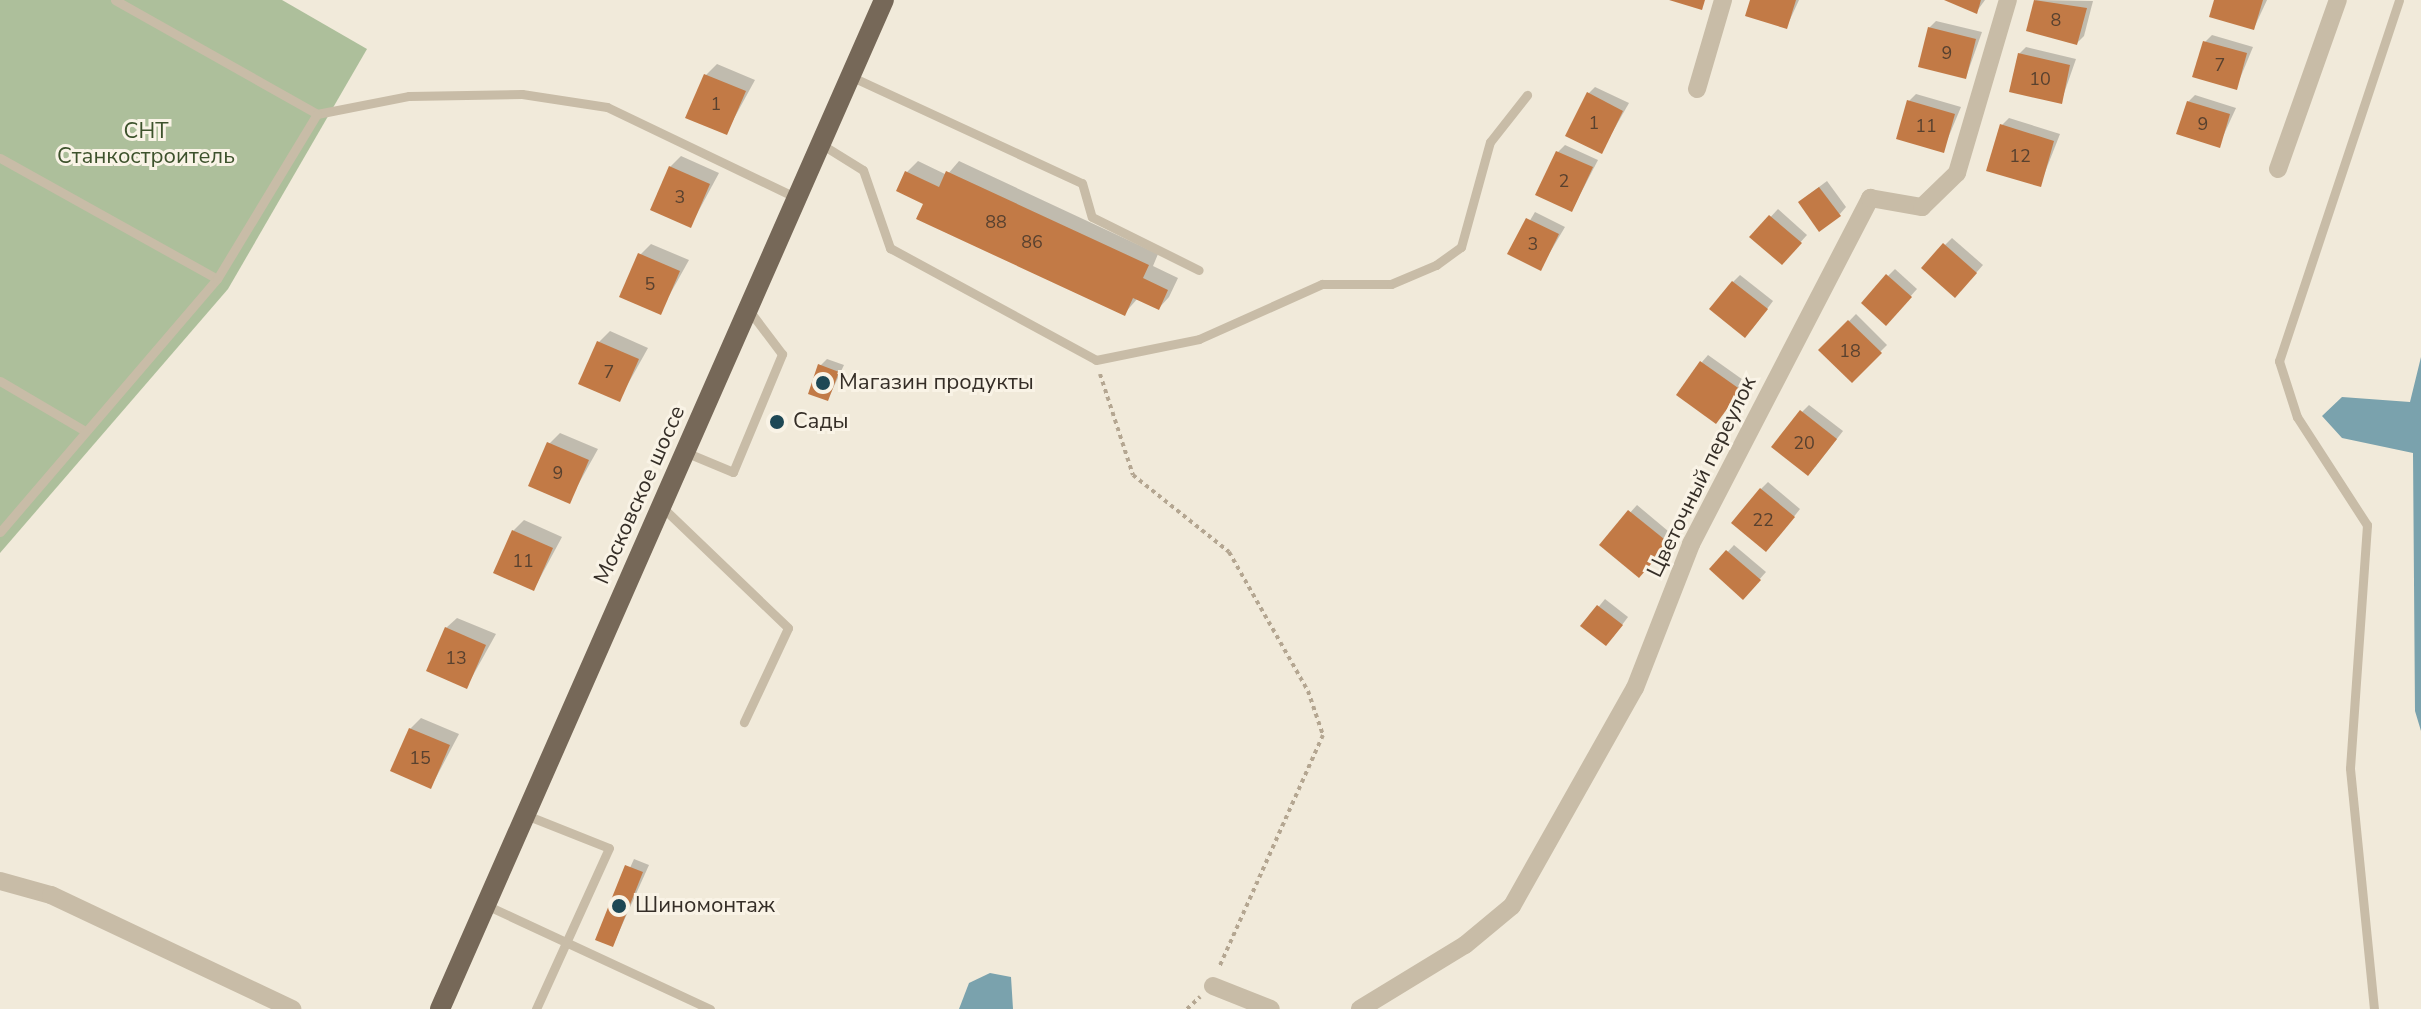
<!DOCTYPE html>
<meta charset="utf-8">
<style>
body{margin:0}
#map{position:relative;width:2421px;height:1009px;overflow:hidden;background:#f1eada;font-family:"Nunito Sans",sans-serif}
div>[style]{position:absolute}
.green>*{inset:0;background:#adbf9b}
.water>*{inset:0;background:#7aa2ad}
.shadow>*{inset:0;background:#0003}
.building>*{inset:0;background:#c27a46}
.path>*{height:4px;margin-top:-2px;transform-origin:0;background:repeating-linear-gradient(90deg,#b4a691 0 4px,transparent 0 8px)}
.service>*{height:9px;margin:-4.5px;padding:0 4.5px;transform-origin:4.5px;border-radius:4.5px;background:#c8bca7}
.minor>*{height:18px;margin:-9px;padding:0 9px;transform-origin:9px;border-radius:9px;background:#c8bca7}
.primary>*{height:20px;margin:-10px;padding:0 10px;transform-origin:10px;border-radius:10px;background:#766858}
.dots>*{width:22px;height:22px;translate:-50% -50%;box-sizing:border-box;border:4px solid #f9f3e6;border-radius:50%}
span{translate:-50% -50%;white-space:nowrap;text-align:center;line-height:1.15;-webkit-text-stroke:6px #f9f3e6;paint-order:stroke}
.number-label{font-size:18px;color:#58412f}
.number-label span{-webkit-text-stroke-width:0}
.park-label{font-size:22px;color:#3d522c}
.poi-label{font-size:22px;color:#352e27}
.left{translate:0 -50%;text-align:left}
.street-label{font-size:22px;color:#352e27}
</style>
<div id="map">
<div class="green">
<div style="clip-path:polygon(0 0,282px 0,367px 49px,228px 289px,0 553px)"></div>
</div>
<div class="water">
<div style="clip-path:polygon(2421px 357px,2421px 731px,2415px 711px,2413px 453px,2342px 438px,2322px 416px,2342px 397px,2410px 402px)"></div>
<div style="clip-path:polygon(990px 973px,1011px 977px,1013px 1009px,959px 1009px,969px 983px)"></div>
</div>
<div class="shadow">
<div style="clip-path:polygon(1752px 0,1799px 0,1787px 26px)"></div>
<div style="clip-path:polygon(1946px 0,1985px 0,1977px 11px)"></div>
<div style="clip-path:polygon(2036px 0,2093px 1px,2084px 36px,2077px 43px,2028px 30px)"></div>
<div style="clip-path:polygon(2216px 0,2267px 0,2254px 28px)"></div>
<div style="clip-path:polygon(1936px 21px,1982px 32px,1966px 77px,1929px 28px)"></div>
<div style="clip-path:polygon(2212px 35px,2253px 47px,2236px 88px,2205px 42px)"></div>
<div style="clip-path:polygon(2026px 47px,2076px 59px,2061px 102px,2019px 54px)"></div>
<div style="clip-path:polygon(717px 64px,755px 80px,726px 133px,706px 75px)"></div>
<div style="clip-path:polygon(1595px 87px,1629px 103px,1601px 152px,1588px 94px)"></div>
<div style="clip-path:polygon(1916px 94px,1961px 107px,1943px 150px,1909px 101px)"></div>
<div style="clip-path:polygon(2195px 95px,2236px 108px,2219px 145px,2188px 102px)"></div>
<div style="clip-path:polygon(2009px 118px,2060px 134px,2040px 185px,2002px 125px)"></div>
<div style="clip-path:polygon(1565px 145px,1598px 160px,1572px 210px,1558px 152px)"></div>
<div style="clip-path:polygon(681px 156px,719px 173px,691px 225px,670px 167px)"></div>
<div style="clip-path:polygon(918px 161px,947px 175px,959px 161px,1158px 254px,1153px 266px,1178px 278px,1169px 297px,1159px 308px,1138px 298px,1124px 314px,925px 203px,907px 172px)"></div>
<div style="clip-path:polygon(1827px 181px,1846px 207px,1840px 214px,1807px 196px)"></div>
<div style="clip-path:polygon(1778px 209px,1807px 235px,1788px 256px,1752px 237px)"></div>
<div style="clip-path:polygon(1535px 212px,1565px 227px,1540px 269px,1510px 254px)"></div>
<div style="clip-path:polygon(1952px 238px,1983px 265px,1962px 289px,1945px 245px)"></div>
<div style="clip-path:polygon(651px 244px,689px 260px,660px 312px,640px 255px)"></div>
<div style="clip-path:polygon(1895px 269px,1917px 289px,1893px 316px,1888px 276px)"></div>
<div style="clip-path:polygon(1740px 275px,1773px 301px,1752px 329px,1733px 282px)"></div>
<div style="clip-path:polygon(1856px 314px,1887px 345px,1852px 380px,1821px 350px)"></div>
<div style="clip-path:polygon(610px 331px,648px 348px,619px 400px,599px 342px)"></div>
<div style="clip-path:polygon(1708px 355px,1746px 382px,1716px 422px,1702px 362px)"></div>
<div style="clip-path:polygon(827px 359px,844px 365px,828px 399px,820px 366px)"></div>
<div style="clip-path:polygon(1809px 405px,1843px 431px,1815px 467px,1802px 412px)"></div>
<div style="clip-path:polygon(560px 433px,598px 449px,569px 501px,549px 444px)"></div>
<div style="clip-path:polygon(1768px 482px,1800px 509px,1773px 543px,1761px 489px)"></div>
<div style="clip-path:polygon(1637px 505px,1674px 536px,1646px 569px,1602px 544px)"></div>
<div style="clip-path:polygon(524px 520px,562px 537px,534px 589px,513px 531px)"></div>
<div style="clip-path:polygon(1734px 545px,1766px 572px,1750px 590px,1712px 569px)"></div>
<div style="clip-path:polygon(1605px 599px,1628px 617px,1613px 637px,1583px 626px)"></div>
<div style="clip-path:polygon(457px 618px,496px 634px,467px 686px,446px 628px)"></div>
<div style="clip-path:polygon(421px 718px,459px 734px,431px 787px,410px 729px)"></div>
<div style="clip-path:polygon(634px 859px,649px 865px,613px 945px,598px 939px)"></div>
</div>
<div class="building">
<div style="clip-path:polygon(1669px 0,1705px 0,1702px 10px)"></div>
<div style="clip-path:polygon(1750px 0,1796px 0,1787px 29px,1745px 16px)"></div>
<div style="clip-path:polygon(1944px 0,1981px 0,1977px 14px)"></div>
<div style="clip-path:polygon(2034px 0,2087px 8px,2077px 45px,2026px 31px)"></div>
<div style="clip-path:polygon(2214px 0,2263px 0,2254px 30px,2209px 17px)"></div>
<div style="clip-path:polygon(1928px 27px,1976px 39px,1966px 79px,1918px 67px)"></div>
<div style="clip-path:polygon(2203px 41px,2247px 53px,2237px 90px,2192px 77px)"></div>
<div style="clip-path:polygon(2018px 53px,2070px 65px,2062px 104px,2009px 92px)"></div>
<div style="clip-path:polygon(704px 74px,746px 91px,727px 135px,685px 118px)"></div>
<div style="clip-path:polygon(1587px 92px,1623px 111px,1602px 154px,1565px 136px)"></div>
<div style="clip-path:polygon(1907px 100px,1955px 114px,1944px 153px,1896px 139px)"></div>
<div style="clip-path:polygon(2187px 101px,2230px 114px,2220px 148px,2176px 134px)"></div>
<div style="clip-path:polygon(2000px 124px,2054px 141px,2041px 187px,1986px 171px)"></div>
<div style="clip-path:polygon(1556px 151px,1593px 167px,1572px 212px,1535px 195px)"></div>
<div style="clip-path:polygon(669px 166px,710px 184px,691px 228px,650px 210px)"></div>
<div style="clip-path:polygon(905px 171px,939px 187px,946px 171px,1149px 265px,1143px 278px,1168px 290px,1159px 310px,1133px 298px,1125px 316px,916px 219px,923px 204px,896px 191px)"></div>
<div style="clip-path:polygon(1819px 187px,1841px 216px,1819px 232px,1798px 202px)"></div>
<div style="clip-path:polygon(1769px 215px,1802px 243px,1782px 265px,1749px 237px)"></div>
<div style="clip-path:polygon(1526px 218px,1559px 234px,1541px 271px,1507px 254px)"></div>
<div style="clip-path:polygon(1943px 243px,1977px 273px,1955px 298px,1921px 268px)"></div>
<div style="clip-path:polygon(638px 253px,680px 271px,661px 315px,619px 297px)"></div>
<div style="clip-path:polygon(1886px 274px,1912px 297px,1886px 326px,1861px 303px)"></div>
<div style="clip-path:polygon(1732px 281px,1768px 309px,1745px 338px,1709px 309px)"></div>
<div style="clip-path:polygon(1848px 320px,1882px 353px,1852px 383px,1818px 350px)"></div>
<div style="clip-path:polygon(597px 341px,639px 359px,620px 402px,578px 384px)"></div>
<div style="clip-path:polygon(1700px 361px,1741px 390px,1716px 424px,1676px 395px)"></div>
<div style="clip-path:polygon(818px 364px,839px 372px,828px 401px,808px 394px)"></div>
<div style="clip-path:polygon(1800px 410px,1837px 439px,1808px 476px,1771px 447px)"></div>
<div style="clip-path:polygon(547px 442px,589px 460px,570px 504px,528px 486px)"></div>
<div style="clip-path:polygon(1760px 488px,1795px 517px,1766px 552px,1731px 523px)"></div>
<div style="clip-path:polygon(1628px 510px,1669px 543px,1639px 578px,1599px 545px)"></div>
<div style="clip-path:polygon(512px 530px,553px 548px,534px 591px,493px 573px)"></div>
<div style="clip-path:polygon(1726px 550px,1761px 580px,1743px 600px,1709px 569px)"></div>
<div style="clip-path:polygon(1597px 605px,1623px 625px,1606px 646px,1580px 626px)"></div>
<div style="clip-path:polygon(445px 627px,486px 645px,467px 689px,426px 671px)"></div>
<div style="clip-path:polygon(409px 728px,450px 745px,431px 789px,390px 771px)"></div>
<div style="clip-path:polygon(625px 865px,643px 872px,613px 947px,595px 940px)"></div>
</div>
<div class="path">
<div style="left:1100px;top:374px;width:106px;rotate:71.9deg"></div>
<div style="left:1133px;top:475px;width:123px;rotate:38.7deg"></div>
<div style="left:1229px;top:552px;width:160px;rotate:60.4deg"></div>
<div style="left:1308px;top:691px;width:46px;rotate:71.2deg"></div>
<div style="left:1323px;top:735px;width:255px;rotate:114.1deg"></div>
<div style="left:1187px;top:1009px;width:18px;rotate:-43deg"></div>
</div>
<div class="service">
<div style="left:115px;top:0;width:232px;rotate:29.4deg"></div>
<div style="left:317px;top:114px;width:94px;rotate:-11.1deg"></div>
<div style="left:409px;top:96px;width:113px;rotate:-1deg"></div>
<div style="left:522px;top:94px;width:86px;rotate:8.7deg"></div>
<div style="left:607px;top:107px;width:211px;rotate:25.6deg"></div>
<div style="left:850px;top:76px;width:255px;rotate:24.8deg"></div>
<div style="left:1082px;top:183px;width:35px;rotate:74deg"></div>
<div style="left:1092px;top:217px;width:119px;rotate:26.4deg"></div>
<div style="left:821px;top:144px;width:49px;rotate:31.8deg"></div>
<div style="left:863px;top:170px;width:83px;rotate:70.9deg"></div>
<div style="left:890px;top:248px;width:234px;rotate:28.5deg"></div>
<div style="left:1096px;top:360px;width:105px;rotate:-11.5deg"></div>
<div style="left:1199px;top:339px;width:135px;rotate:-24.1deg"></div>
<div style="left:1322px;top:284px;width:69px"></div>
<div style="left:1391px;top:284px;width:49px;rotate:-22.9deg"></div>
<div style="left:1436px;top:265px;width:31px;rotate:-36deg"></div>
<div style="left:1461px;top:247px;width:109px;rotate:-74.6deg"></div>
<div style="left:1490px;top:142px;width:60px;rotate:-51.8deg"></div>
<div style="left:0;top:158px;width:248px;rotate:29.1deg"></div>
<div style="left:0;top:381px;width:99px;rotate:30.5deg"></div>
<div style="left:685px;top:452px;width:52px;rotate:22.6deg"></div>
<div style="left:733px;top:472px;width:128px;rotate:-67.4deg"></div>
<div style="left:782px;top:354px;width:56px;rotate:-127.1deg"></div>
<div style="left:661px;top:506px;width:176px;rotate:43.8deg"></div>
<div style="left:788px;top:628px;width:104px;rotate:115.1deg"></div>
<div style="left:0;top:532px;width:333px;rotate:-49.4deg"></div>
<div style="left:217px;top:279px;width:193px;rotate:-58.8deg"></div>
<div style="left:526px;top:815px;width:89px;rotate:21.7deg"></div>
<div style="left:609px;top:848px;width:177px;rotate:114.4deg"></div>
<div style="left:486px;top:905px;width:247px;rotate:24.9deg"></div>
<div style="left:2374px;top:1009px;width:242px;rotate:-95.7deg"></div>
<div style="left:2350px;top:768px;width:244px;rotate:-86deg"></div>
<div style="left:2367px;top:525px;width:129px;rotate:-122.9deg"></div>
<div style="left:2297px;top:417px;width:59px;rotate:-107.8deg"></div>
<div style="left:2279px;top:361px;width:380px;rotate:-71.6deg"></div>
</div>
<div class="minor">
<div style="left:1697px;top:89px;width:93px;rotate:-73.7deg"></div>
<div style="left:2278px;top:169px;width:179px;rotate:-70.5deg"></div>
<div style="left:0;top:881px;width:53px;rotate:15.4deg"></div>
<div style="left:51px;top:895px;width:267px;rotate:25.3deg"></div>
<div style="left:1213px;top:986px;width:62px;rotate:21.6deg"></div>
<div style="left:1360px;top:1009px;width:123px;rotate:-31.4deg"></div>
<div style="left:1465px;top:945px;width:61px;rotate:-39.7deg"></div>
<div style="left:1512px;top:906px;width:250px;rotate:-60.6deg"></div>
<div style="left:1635px;top:688px;width:155px;rotate:-68.7deg"></div>
<div style="left:1691px;top:544px;width:390px;rotate:-62.6deg"></div>
<div style="left:1870px;top:198px;width:53px;rotate:9.8deg"></div>
<div style="left:1922px;top:207px;width:49px;rotate:-44.2deg"></div>
<div style="left:1957px;top:173px;width:180px;rotate:-73.6deg"></div>
</div>
<div class="primary">
<div style="left:440px;top:1009px;width:1102px;rotate:-66.25deg"></div>
</div>
<div class="dots">
<div style="left:823px;top:383px;background:#1e4855"></div>
<div style="left:777px;top:422px;background:#1e4855"></div>
<div style="left:619px;top:906px;background:#1e4855"></div>
</div>
<div class="number-label">
<span style="left:2056px;top:20px">8</span>
<span style="left:1947px;top:53px">9</span>
<span style="left:2220px;top:65px">7</span>
<span style="left:2040px;top:79px">10</span>
<span style="left:716px;top:104px">1</span>
<span style="left:1594px;top:123px">1</span>
<span style="left:2203px;top:124px">9</span>
<span style="left:1926px;top:126px">11</span>
<span style="left:2020px;top:156px">12</span>
<span style="left:1564px;top:181px">2</span>
<span style="left:680px;top:197px">3</span>
<span style="left:996px;top:222px">88</span>
<span style="left:1032px;top:242px">86</span>
<span style="left:1533px;top:244px">3</span>
<span style="left:650px;top:284px">5</span>
<span style="left:1850px;top:351px">18</span>
<span style="left:609px;top:372px">7</span>
<span style="left:1804px;top:443px">20</span>
<span style="left:558px;top:473px">9</span>
<span style="left:1763px;top:520px">22</span>
<span style="left:523px;top:561px">11</span>
<span style="left:456px;top:658px">13</span>
<span style="left:420px;top:758px">15</span>
</div>
<div class="park-label">
<span style="left:146px;top:144px">СНТ<br>Станкостроитель</span>
</div>
<div class="poi-label">
<span class="left" style="left:839px;top:383px">Магазин продукты</span>
<span class="left" style="left:793px;top:422px">Сады</span>
<span class="left" style="left:635px;top:906px">Шиномонтаж</span>
</div>
<div class="street-label">
<span style="left:1702px;top:477px;rotate:-64deg">Цветочный переулок</span>
<span style="left:640px;top:495px;rotate:-66deg">Московское шоссе</span>
</div>
</div>
